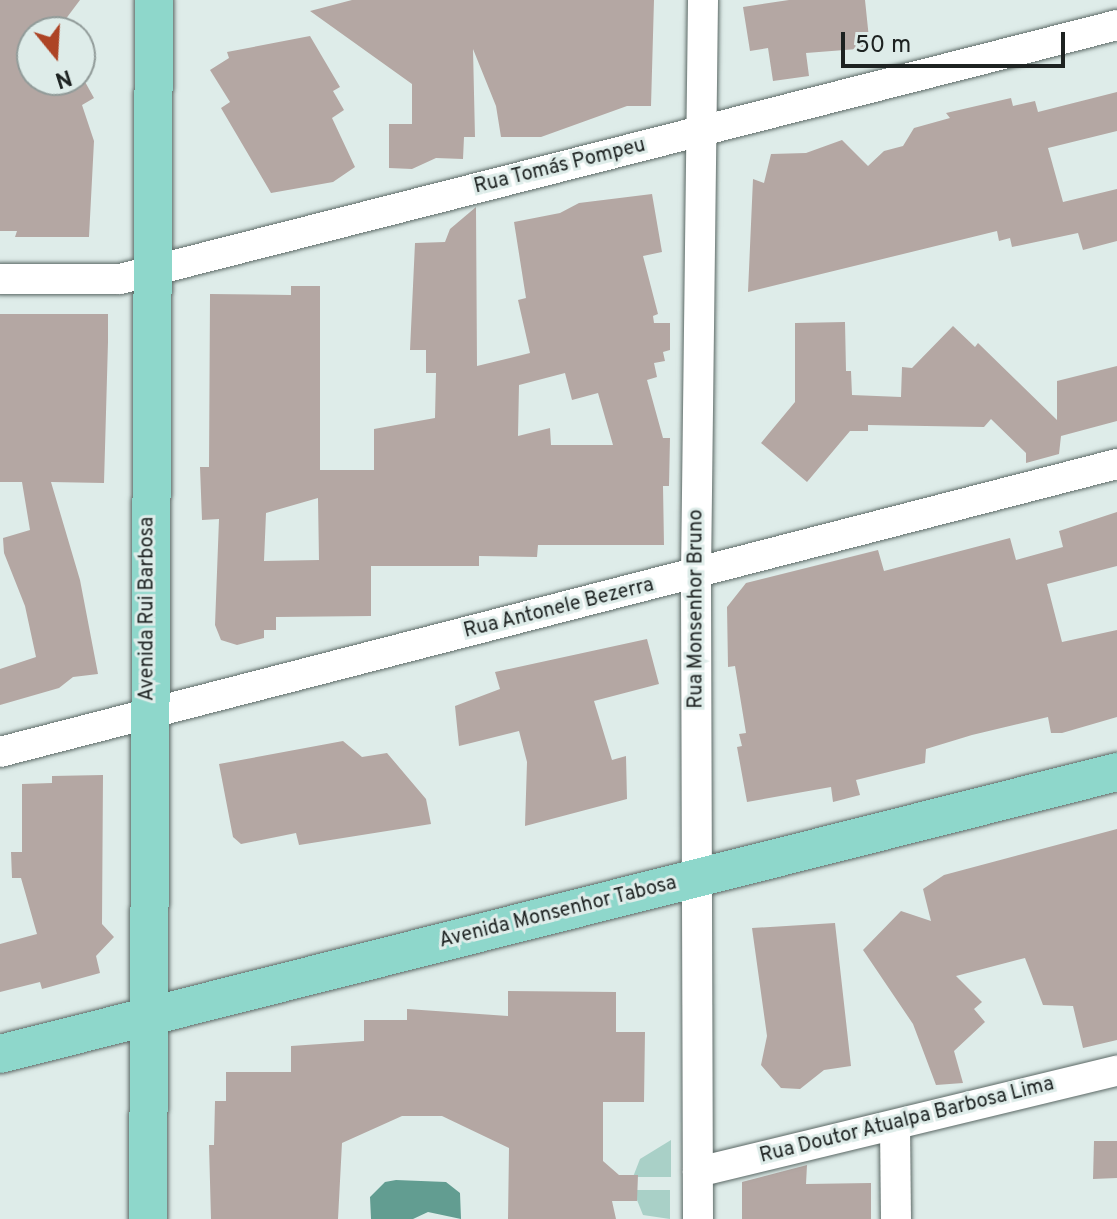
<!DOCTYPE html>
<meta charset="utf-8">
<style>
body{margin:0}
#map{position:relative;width:1117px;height:1219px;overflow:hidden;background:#deece9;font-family:Overpass,sans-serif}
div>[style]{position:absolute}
.green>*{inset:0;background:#a9d0c7}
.water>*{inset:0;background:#629d91}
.building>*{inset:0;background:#b4a7a3}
.roads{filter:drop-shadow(0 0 2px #5b6865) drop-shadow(0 0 2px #5b6865)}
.minor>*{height:30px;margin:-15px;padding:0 15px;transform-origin:15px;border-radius:15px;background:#fff}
.major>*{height:38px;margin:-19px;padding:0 19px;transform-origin:19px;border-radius:19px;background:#8ed7cb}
span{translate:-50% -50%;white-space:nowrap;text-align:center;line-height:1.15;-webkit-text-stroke:6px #deece9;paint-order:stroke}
.street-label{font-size:20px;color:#1d2221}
.north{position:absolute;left:16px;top:16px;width:80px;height:80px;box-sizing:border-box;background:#deece9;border:2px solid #919b99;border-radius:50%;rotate:162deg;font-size:22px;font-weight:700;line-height:32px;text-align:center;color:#1d2221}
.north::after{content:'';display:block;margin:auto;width:28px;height:36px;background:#ad4425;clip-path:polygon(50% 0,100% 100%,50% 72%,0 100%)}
.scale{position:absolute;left:841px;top:32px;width:224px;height:36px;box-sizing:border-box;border:4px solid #1d2221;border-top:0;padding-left:10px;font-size:24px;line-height:28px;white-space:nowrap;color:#1d2221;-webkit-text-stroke:6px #deece9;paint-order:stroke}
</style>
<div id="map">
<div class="green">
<div style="clip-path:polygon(671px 1140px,671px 1177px,633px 1177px,640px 1159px)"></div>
<div style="clip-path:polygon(633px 1190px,670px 1190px,670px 1219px,643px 1215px)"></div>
</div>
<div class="water">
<div style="clip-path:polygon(396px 1180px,446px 1182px,460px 1193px,461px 1219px,428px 1212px,413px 1219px,371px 1219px,370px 1197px,385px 1182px)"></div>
</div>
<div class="building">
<div style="clip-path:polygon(0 0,80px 0,56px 32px,32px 32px,32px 80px,84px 80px,94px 98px,82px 105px,94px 141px,89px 237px,15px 237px,17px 231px,0 231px)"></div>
<div style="clip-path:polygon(352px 0,654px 0,651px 106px,627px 106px,541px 137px,501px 137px,496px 106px,473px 49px,475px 137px,464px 137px,463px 159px,436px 158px,412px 169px,389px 168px,389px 124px,412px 124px,412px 84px,310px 11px)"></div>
<div style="clip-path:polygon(789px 0,865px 0,870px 48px,806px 53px,809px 76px,773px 81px,768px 48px,750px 51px,743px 7px)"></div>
<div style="clip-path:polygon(310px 36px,340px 87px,333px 91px,344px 110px,332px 118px,355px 167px,333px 182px,271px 193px,221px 108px,230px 102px,210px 70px,229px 58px,227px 52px)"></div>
<div style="clip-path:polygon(1117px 92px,1117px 131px,1048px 148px,1063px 202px,1117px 189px,1117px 241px,1083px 250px,1078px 233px,1012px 247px,1010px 238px,999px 241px,997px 231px,748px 292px,753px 179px,764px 183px,771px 154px,806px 153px,842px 140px,868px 166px,884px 151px,903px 146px,914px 128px,950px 118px,946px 113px,1011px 98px,1013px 106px,1035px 101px,1038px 112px)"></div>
<div style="clip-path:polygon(evenodd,652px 194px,662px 252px,643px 256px,658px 314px,653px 316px,654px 323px,670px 323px,670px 350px,663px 352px,665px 361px,654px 363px,657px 377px,647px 380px,663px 438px,670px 438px,669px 486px,663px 486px,664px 545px,538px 545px,537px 557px,479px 556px,479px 566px,371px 566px,371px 616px,276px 617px,276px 630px,264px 630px,264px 638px,237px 645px,221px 640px,215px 625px,219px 519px,202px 520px,200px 467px,209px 467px,210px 294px,291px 295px,291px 286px,320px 286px,320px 470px,374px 470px,374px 429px,435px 418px,436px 373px,426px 373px,426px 350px,410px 350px,415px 243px,445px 242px,450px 229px,476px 207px,477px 366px,530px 353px,518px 300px,526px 298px,514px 222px,560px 213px,579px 203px,652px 194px,565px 373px,572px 400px,598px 393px,613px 445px,551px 445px,550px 428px,518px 436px,519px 385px,565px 373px,652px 194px,318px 498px,319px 560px,264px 561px,266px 513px,318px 498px)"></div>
<div style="clip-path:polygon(0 314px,108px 314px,108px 342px,104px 483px,51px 482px,80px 580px,98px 674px,73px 677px,59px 688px,0 705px,0 669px,36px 657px,25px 606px,4px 553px,3px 538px,30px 530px,22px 482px,0 482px)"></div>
<div style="clip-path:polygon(845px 322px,846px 371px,851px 371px,852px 395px,901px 397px,902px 367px,912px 368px,953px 326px,975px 347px,978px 343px,1057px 420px,1057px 381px,1117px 366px,1117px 421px,1061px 436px,1059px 454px,1026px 463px,1026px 453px,991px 419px,984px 427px,868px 425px,868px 431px,850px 431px,807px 482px,761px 443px,795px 402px,795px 323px)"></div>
<div style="clip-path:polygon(1117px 512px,1117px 566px,1047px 584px,1062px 642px,1117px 630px,1117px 717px,1062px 733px,1051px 733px,1048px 717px,972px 735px,926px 749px,925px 763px,856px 780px,860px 795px,833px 802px,831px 787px,747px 802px,737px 747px,742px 746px,739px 734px,746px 733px,735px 666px,728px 667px,727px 607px,746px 583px,878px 550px,884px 571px,1010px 538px,1016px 560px,1063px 547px,1059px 531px)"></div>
<div style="clip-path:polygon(647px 639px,659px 684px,594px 701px,612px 760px,626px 756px,627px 799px,525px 826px,527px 762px,519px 731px,459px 746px,455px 706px,500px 689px,495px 672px)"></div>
<div style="clip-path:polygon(343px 741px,362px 757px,387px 753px,426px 799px,431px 824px,299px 845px,296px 833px,241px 844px,233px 837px,219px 764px)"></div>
<div style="clip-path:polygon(103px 775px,102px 924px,114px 937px,96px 956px,100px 973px,42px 989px,40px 982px,0 992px,0 944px,37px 934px,21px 878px,12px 878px,11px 852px,22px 852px,22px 784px,52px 783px,52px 776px)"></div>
<div style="clip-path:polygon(1117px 829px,1117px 1040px,1083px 1048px,1073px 1006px,1043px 1005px,1025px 958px,956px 976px,982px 1002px,974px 1009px,985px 1022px,954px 1051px,963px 1083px,936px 1085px,913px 1024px,863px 950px,901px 911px,931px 921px,923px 889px,944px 875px)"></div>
<div style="clip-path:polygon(835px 923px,851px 1066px,824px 1070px,800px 1089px,781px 1088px,761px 1065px,767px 1036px,752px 928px)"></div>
<div style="clip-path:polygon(508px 991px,616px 992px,616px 1032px,645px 1032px,644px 1102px,603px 1102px,603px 1161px,619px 1175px,638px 1175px,637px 1201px,612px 1201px,616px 1219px,508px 1219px,509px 1148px,442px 1116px,402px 1116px,342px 1143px,338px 1219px,211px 1219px,209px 1145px,214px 1145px,215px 1101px,226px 1101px,226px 1072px,291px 1072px,291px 1046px,364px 1041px,364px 1020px,407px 1020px,407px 1009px,508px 1016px)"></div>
<div style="clip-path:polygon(1094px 1141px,1117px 1141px,1117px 1178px,1093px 1179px)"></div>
<div style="clip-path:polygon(807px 1165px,806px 1184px,871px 1183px,871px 1219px,742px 1219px,742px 1182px)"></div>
</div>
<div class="roads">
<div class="minor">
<div style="left:0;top:279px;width:120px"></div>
<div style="left:120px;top:279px;width:1029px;rotate:-14.29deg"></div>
<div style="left:0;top:752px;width:1154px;rotate:-14.46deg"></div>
<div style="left:895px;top:1125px;width:94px;rotate:89.4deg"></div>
<div style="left:698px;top:1172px;width:431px;rotate:-13.6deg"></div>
<div style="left:698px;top:1219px;width:645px;rotate:-90.18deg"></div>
<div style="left:696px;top:574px;width:574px;rotate:-89.3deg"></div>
</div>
<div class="major">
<div style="left:0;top:1054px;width:1152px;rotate:-14.17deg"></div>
<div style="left:148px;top:1219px;width:1219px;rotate:-89.72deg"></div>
</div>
</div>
<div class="street-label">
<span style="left:560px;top:167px;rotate:-14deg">Rua Tomás Pompeu</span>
<span style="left:148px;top:609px;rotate:-90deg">Avenida Rui Barbosa</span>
<span style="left:559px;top:609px;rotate:-14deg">Rua Antonele Bezerra</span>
<span style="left:697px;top:609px;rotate:-90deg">Rua Monsenhor Bruno</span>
<span style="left:558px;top:913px;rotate:-14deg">Avenida Monsenhor Tabosa</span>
<span style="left:907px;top:1121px;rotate:-14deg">Rua Doutor Atualpa Barbosa Lima</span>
</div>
<div class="north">N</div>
<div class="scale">50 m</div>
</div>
